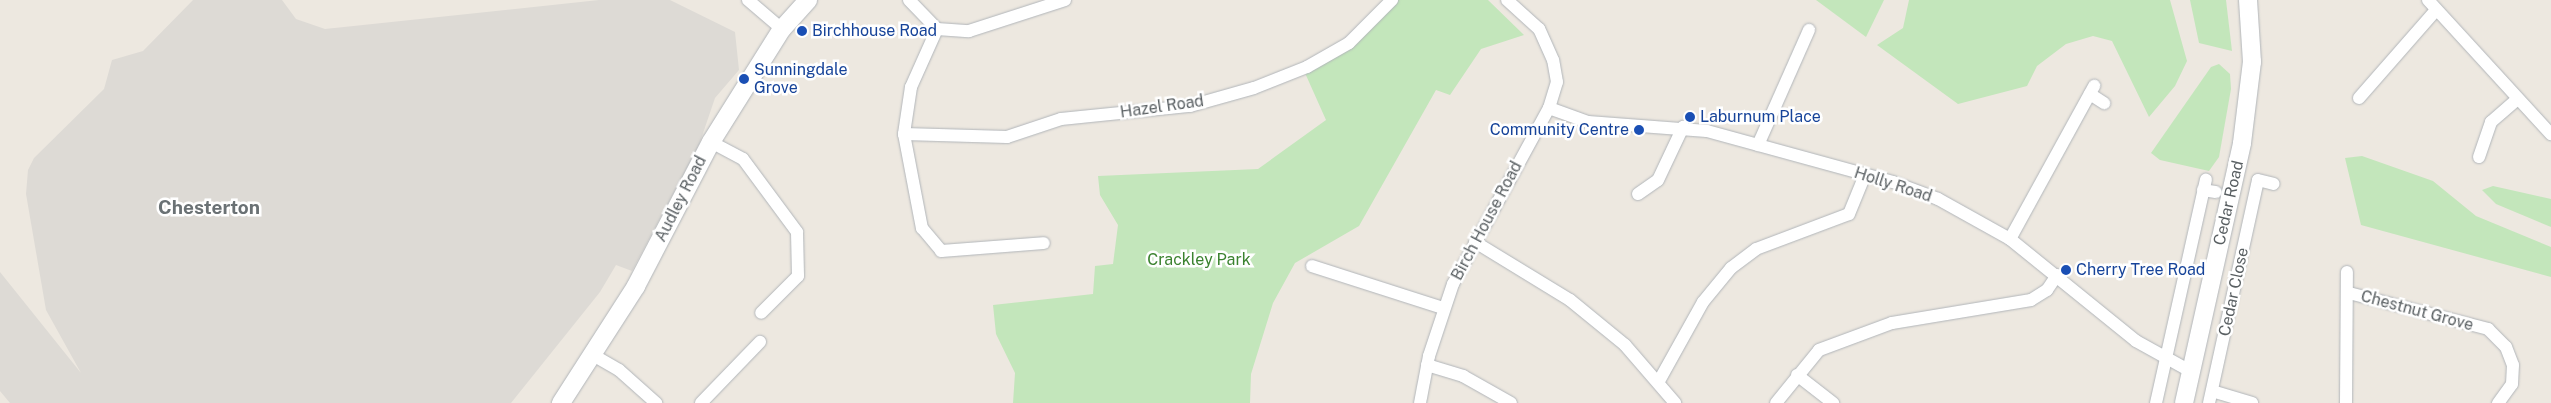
<!DOCTYPE html>
<style>
body{margin:0}
#map{position:relative;width:2551px;height:403px;overflow:hidden;background:#ede8e0;font-family:"Public Sans",sans-serif}
div>[style]{position:absolute}
.industrial>*{inset:0;background:#dddad5}
.green>*{inset:0;background:#c3e6bb}
.roads{filter:drop-shadow(0 0 1px #b1b5b9) drop-shadow(0 0 1px #b1b5b9)}
.street>*{height:12px;margin:-6px;padding:0 6px;transform-origin:6px;border-radius:6px;background:#fff}
.secondary>*{height:18px;margin:-9px;padding:0 9px;transform-origin:9px;border-radius:9px;background:#fff}
.dots>*{width:14px;height:14px;translate:-50% -50%;box-sizing:border-box;border:2px solid #fff;border-radius:50%}
span{translate:-50% -50%;white-space:nowrap;text-align:center;line-height:1.15;-webkit-text-stroke:5px #fff;paint-order:stroke}
.transit-label{font-size:16px;color:#164399}
.left{translate:0 -50%;text-align:left}
.right{translate:-100% -50%;text-align:right}
.street-label{font-size:16px;color:#595f62}
.park-label{font-size:16px;color:#3b822f}
.quarter-label{font-size:19px;color:#6a7174;font-weight:700}
</style>
<div id="map">
<div class="industrial">
<div style="clip-path:polygon(193px 0,282px 0,296px 19px,325px 29px,599px 0,670px 0,735px 32px,739px 70px,715px 98px,699px 145px,632px 271px,616px 265px,600px 292px,511px 403px,10px 403px,0 391px,0 272px,81px 373px,46px 310px,26px 194px,28px 170px,34px 158px,104px 89px,112px 60px,143px 51px)"></div>
</div>
<div class="green">
<div style="clip-path:polygon(1395px 0,1488px 0,1524px 35px,1481px 49px,1450px 95px,1436px 90px,1359px 226px,1295px 263px,1273px 303px,1251px 374px,1250px 403px,1013px 403px,1015px 373px,996px 334px,993px 305px,1093px 294px,1095px 266px,1113px 264px,1118px 225px,1100px 195px,1098px 176px,1258px 169px,1326px 120px,1305px 73px)"></div>
<div style="clip-path:polygon(1816px 0,1884px 0,1866px 37px)"></div>
<div style="clip-path:polygon(1909px 0,2170px 0,2187px 61px,2175px 86px,2149px 117px,2112px 41px,2093px 36px,2066px 44px,2037px 66px,2027px 86px,1958px 104px,1877px 45px,1903px 28px)"></div>
<div style="clip-path:polygon(2190px 0,2226px 0,2232px 51px,2199px 43px)"></div>
<div style="clip-path:polygon(2219px 64px,2230px 74px,2231px 89px,2219px 157px,2209px 171px,2160px 160px,2151px 153px,2211px 67px)"></div>
<div style="clip-path:polygon(2362px 156px,2433px 181px,2476px 216px,2551px 247px,2551px 277px,2361px 225px,2345px 158px)"></div>
<div style="clip-path:polygon(2493px 186px,2551px 199px,2551px 227px,2496px 204px,2482px 190px)"></div>
</div>
<div class="roads">
<div class="street">
<div style="left:748px;top:0;width:45px;rotate:40.5deg"></div>
<div style="left:909px;top:0;width:40px;rotate:46deg"></div>
<div style="left:937px;top:29px;width:32px;rotate:4deg"></div>
<div style="left:969px;top:31px;width:101px;rotate:-17.9deg"></div>
<div style="left:2428px;top:0;width:182px;rotate:47.5deg"></div>
<div style="left:937px;top:29px;width:64px;rotate:114.1deg"></div>
<div style="left:911px;top:87px;width:48px;rotate:98.5deg"></div>
<div style="left:904px;top:134px;width:96px;rotate:79.2deg"></div>
<div style="left:922px;top:228px;width:30px;rotate:50deg"></div>
<div style="left:941px;top:251px;width:103px;rotate:-4.4deg"></div>
<div style="left:2090px;top:94px;width:17px;rotate:33deg"></div>
<div style="left:2359px;top:98px;width:117px;rotate:-48.8deg"></div>
<div style="left:1549px;top:108px;width:41px;rotate:19.7deg"></div>
<div style="left:1588px;top:122px;width:119px;rotate:4.3deg"></div>
<div style="left:1707px;top:131px;width:193px;rotate:15.3deg"></div>
<div style="left:1893px;top:182px;width:48px;rotate:20.7deg"></div>
<div style="left:1938px;top:199px;width:82px;rotate:29.1deg"></div>
<div style="left:2010px;top:239px;width:162px;rotate:39deg"></div>
<div style="left:2136px;top:341px;width:64px;rotate:29deg"></div>
<div style="left:904px;top:134px;width:103px;rotate:1.7deg"></div>
<div style="left:1007px;top:137px;width:57px;rotate:-18.4deg"></div>
<div style="left:1061px;top:119px;width:130px;rotate:-5.8deg"></div>
<div style="left:1190px;top:106px;width:66px;rotate:-15.7deg"></div>
<div style="left:1254px;top:88px;width:57px;rotate:-21.6deg"></div>
<div style="left:1307px;top:67px;width:48px;rotate:-29.7deg"></div>
<div style="left:1349px;top:43px;width:61px;rotate:-45deg"></div>
<div style="left:711px;top:142px;width:36px;rotate:28deg"></div>
<div style="left:743px;top:159px;width:91px;rotate:53.5deg"></div>
<div style="left:797px;top:232px;width:44px;rotate:88.7deg"></div>
<div style="left:798px;top:276px;width:52px;rotate:135deg"></div>
<div style="left:1758px;top:145px;width:126px;rotate:-66.1deg"></div>
<div style="left:2479px;top:157px;width:37px;rotate:-71deg"></div>
<div style="left:2491px;top:122px;width:33px;rotate:-41deg"></div>
<div style="left:2203px;top:190px;width:13px;rotate:9deg"></div>
<div style="left:1638px;top:194px;width:24px;rotate:-35deg"></div>
<div style="left:1658px;top:180px;width:59px;rotate:-64.7deg"></div>
<div style="left:2010px;top:239px;width:175px;rotate:-61.2deg"></div>
<div style="left:1475px;top:242px;width:111px;rotate:31.4deg"></div>
<div style="left:1570px;top:300px;width:71px;rotate:39.3deg"></div>
<div style="left:1625px;top:345px;width:77px;rotate:49.2deg"></div>
<div style="left:1312px;top:266px;width:138px;rotate:17.8deg"></div>
<div style="left:2349px;top:293px;width:144px;rotate:14.5deg"></div>
<div style="left:2488px;top:329px;width:25px;rotate:45deg"></div>
<div style="left:2506px;top:347px;width:19px;rotate:69deg"></div>
<div style="left:2513px;top:365px;width:19px;rotate:93deg"></div>
<div style="left:2512px;top:384px;width:24px;rotate:126deg"></div>
<div style="left:593px;top:355px;width:30px;rotate:30deg"></div>
<div style="left:619px;top:370px;width:50px;rotate:41.7deg"></div>
<div style="left:1427px;top:365px;width:38px;rotate:17deg"></div>
<div style="left:1463px;top:376px;width:55px;rotate:29.4deg"></div>
<div style="left:1797px;top:375px;width:46px;rotate:37.9deg"></div>
<div style="left:1659px;top:381px;width:90px;rotate:-60.9deg"></div>
<div style="left:1703px;top:302px;width:44px;rotate:-50.5deg"></div>
<div style="left:1731px;top:268px;width:31px;rotate:-37deg"></div>
<div style="left:1756px;top:249px;width:99px;rotate:-20.6deg"></div>
<div style="left:1849px;top:214px;width:42px;rotate:-67.7deg"></div>
<div style="left:2212px;top:391px;width:42px;rotate:16.7deg"></div>
<div style="left:701px;top:403px;width:85px;rotate:-46deg"></div>
<div style="left:1420px;top:403px;width:48px;rotate:-79.2deg"></div>
<div style="left:1429px;top:356px;width:76px;rotate:-71.6deg"></div>
<div style="left:1453px;top:284px;width:200px;rotate:-61.4deg"></div>
<div style="left:1549px;top:108px;width:27px;rotate:-73deg"></div>
<div style="left:1557px;top:82px;width:22px;rotate:-100deg"></div>
<div style="left:1553px;top:60px;width:34px;rotate:-114deg"></div>
<div style="left:1539px;top:29px;width:43px;rotate:-137.8deg"></div>
<div style="left:1776px;top:403px;width:68px;rotate:-50.9deg"></div>
<div style="left:1819px;top:350px;width:78px;rotate:-20.3deg"></div>
<div style="left:1892px;top:323px;width:141px;rotate:-9.4deg"></div>
<div style="left:2031px;top:300px;width:19px;rotate:-32deg"></div>
<div style="left:2047px;top:290px;width:18px;rotate:-56deg"></div>
<div style="left:2156px;top:403px;width:229px;rotate:-77.4deg"></div>
<div style="left:2209px;top:403px;width:228px;rotate:-77.6deg"></div>
<div style="left:2258px;top:180px;width:16px;rotate:14deg"></div>
<div style="left:2346px;top:403px;width:131px;rotate:-89.6deg"></div>
</div>
<div class="secondary">
<div style="left:561px;top:403px;width:139px;rotate:-57.3deg"></div>
<div style="left:636px;top:286px;width:162px;rotate:-62.5deg"></div>
<div style="left:711px;top:142px;width:133px;rotate:-57.9deg"></div>
<div style="left:782px;top:29px;width:39px;rotate:-48deg"></div>
<div style="left:2184px;top:403px;width:266px;rotate:-77.4deg"></div>
<div style="left:2242px;top:143px;width:82px;rotate:-83deg"></div>
<div style="left:2252px;top:62px;width:62px;rotate:-93.7deg"></div>
</div>
</div>
<div class="dots">
<div style="left:802px;top:31px;background:#1a4fb4"></div>
<div style="left:744px;top:79px;background:#1a4fb4"></div>
<div style="left:1690px;top:117px;background:#1a4fb4"></div>
<div style="left:1639px;top:130px;background:#1a4fb4"></div>
<div style="left:2066px;top:270px;background:#1a4fb4"></div>
</div>
<div class="transit-label">
<span class="left" style="left:812px;top:31px">Birchhouse Road</span>
<span class="left" style="left:754px;top:79px">Sunningdale<br>Grove</span>
<span class="left" style="left:1700px;top:117px">Laburnum Place</span>
<span class="right" style="left:1629px;top:130px">Community Centre</span>
<span class="left" style="left:2076px;top:270px">Cherry Tree Road</span>
</div>
<div class="street-label">
<span style="left:1162px;top:107px;rotate:-8deg">Hazel Road</span>
<span style="left:1893px;top:185px;rotate:18deg">Holly Road</span>
<span style="left:681px;top:199px;rotate:-63deg">Audley Road</span>
<span style="left:2229px;top:203px;rotate:-77deg">Cedar Road</span>
<span style="left:1487px;top:221px;rotate:-62deg">Birch House Road</span>
<span style="left:2234px;top:292px;rotate:-78deg">Cedar Close</span>
<span style="left:2417px;top:311px;rotate:15deg">Chestnut Grove</span>
</div>
<div class="park-label">
<span style="left:1199px;top:260px">Crackley Park</span>
</div>
<div class="quarter-label">
<span style="left:209px;top:208px">Chesterton</span>
</div>
</div>
